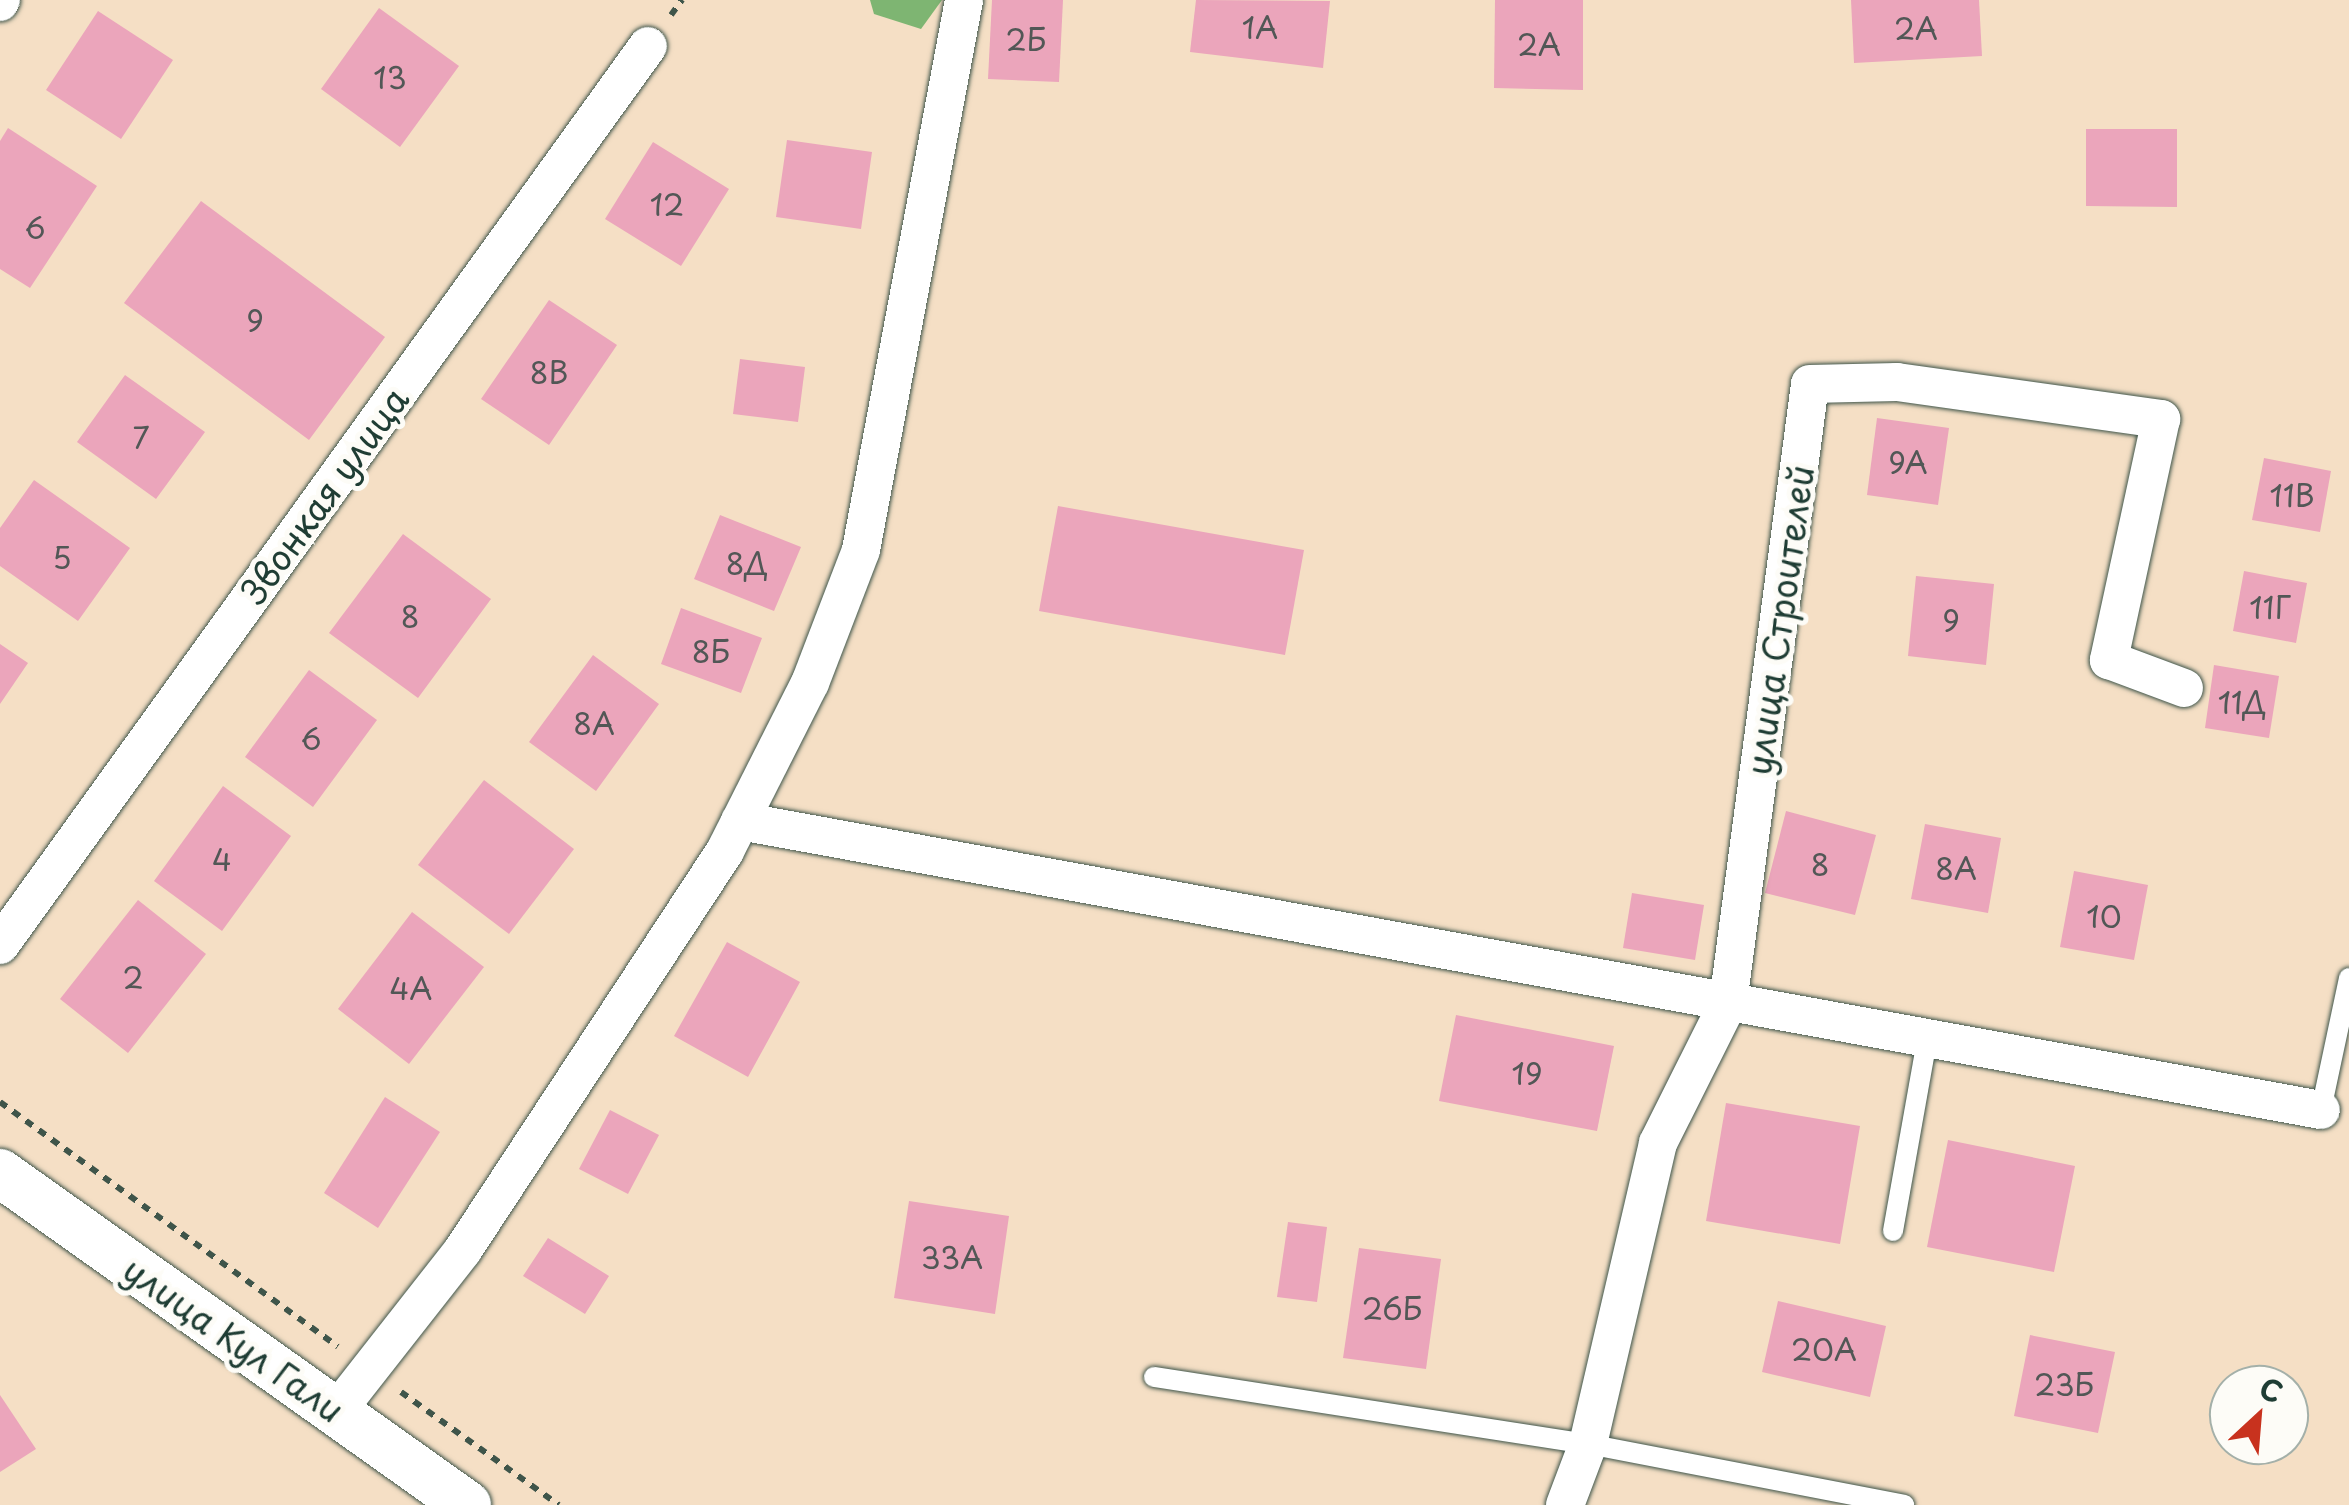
<!DOCTYPE html>
<meta charset="utf-8">
<style>
body{margin:0}
#map{position:relative;width:2349px;height:1505px;overflow:hidden;background:#f5dfc5;font-family:"Playpen Sans",sans-serif}
div>[style]{position:absolute}
.forest>*{inset:0;background:#7eb572}
.building>*{inset:0;background:#eba5bb}
.path>*{height:6px;margin-top:-3px;transform-origin:0;background:repeating-linear-gradient(90deg,#3f554a 0 8px,transparent 0 16px)}
.roads{filter:drop-shadow(0 0 2px #3f554a) drop-shadow(0 0 2px #3f554a)}
.service>*{height:20px;margin:-10px;padding:0 10px;transform-origin:10px;border-radius:10px;background:#fff}
.minor>*{height:38px;margin:-19px;padding:0 19px;transform-origin:19px;border-radius:19px;background:#fff}
.tertiary>*{height:48px;margin:-24px;padding:0 24px;transform-origin:24px;border-radius:24px;background:#fff}
span{translate:-50% -50%;white-space:nowrap;text-align:center;line-height:1.15;-webkit-text-stroke:10px #fdfcf7;paint-order:stroke}
.number-label{font-size:30px;color:#525756}
.number-label span{-webkit-text-stroke-width:0}
.street-label{font-size:35px;color:#1f3d34}
.north{position:absolute;left:2209px;top:1365px;width:100px;height:100px;box-sizing:border-box;background:#fdfcf7;border:2px solid #a4b0a9;border-radius:50%;rotate:26deg;font-size:28px;font-weight:700;line-height:40px;text-align:center;color:#1f3d34}
.north::after{content:'';display:block;margin:auto;width:35px;height:45px;background:#c8321e;clip-path:polygon(50% 0,100% 100%,50% 72%,0 100%)}
</style>
<div id="map">
<div class="forest">
<div style="clip-path:polygon(870px 0,942px 0,921px 29px,874px 14px)"></div>
</div>
<div class="building">
<div style="clip-path:polygon(992px 0,1063px 0,1059px 82px,988px 79px)"></div>
<div style="clip-path:polygon(1196px 0,1330px 1px,1323px 68px,1190px 52px)"></div>
<div style="clip-path:polygon(1495px 0,1583px 0,1583px 90px,1494px 88px)"></div>
<div style="clip-path:polygon(1851px 0,1979px 0,1982px 56px,1854px 63px)"></div>
<div style="clip-path:polygon(379px 8px,459px 66px,400px 147px,321px 89px)"></div>
<div style="clip-path:polygon(98px 11px,173px 60px,121px 139px,46px 90px)"></div>
<div style="clip-path:polygon(8px 128px,97px 186px,30px 288px,0 269px,0 141px)"></div>
<div style="clip-path:polygon(2086px 129px,2177px 129px,2177px 207px,2086px 206px)"></div>
<div style="clip-path:polygon(787px 140px,872px 152px,861px 229px,776px 217px)"></div>
<div style="clip-path:polygon(653px 142px,729px 189px,681px 266px,605px 219px)"></div>
<div style="clip-path:polygon(201px 201px,385px 337px,309px 440px,124px 303px)"></div>
<div style="clip-path:polygon(549px 300px,617px 345px,549px 445px,481px 399px)"></div>
<div style="clip-path:polygon(740px 359px,805px 367px,798px 422px,733px 414px)"></div>
<div style="clip-path:polygon(125px 375px,205px 432px,156px 499px,77px 442px)"></div>
<div style="clip-path:polygon(1877px 418px,1949px 428px,1938px 505px,1867px 495px)"></div>
<div style="clip-path:polygon(2264px 458px,2331px 471px,2320px 532px,2252px 520px)"></div>
<div style="clip-path:polygon(34px 480px,130px 548px,78px 621px,0 566px,0 528px)"></div>
<div style="clip-path:polygon(1058px 506px,1304px 550px,1285px 655px,1039px 611px)"></div>
<div style="clip-path:polygon(720px 515px,801px 547px,774px 611px,694px 579px)"></div>
<div style="clip-path:polygon(403px 534px,491px 599px,418px 698px,329px 633px)"></div>
<div style="clip-path:polygon(2244px 571px,2307px 583px,2296px 643px,2233px 631px)"></div>
<div style="clip-path:polygon(1916px 576px,1994px 584px,1986px 665px,1908px 656px)"></div>
<div style="clip-path:polygon(681px 608px,762px 638px,741px 693px,661px 664px)"></div>
<div style="clip-path:polygon(0 644px,28px 663px,0 704px)"></div>
<div style="clip-path:polygon(593px 655px,659px 704px,596px 791px,529px 742px)"></div>
<div style="clip-path:polygon(2214px 665px,2279px 676px,2269px 738px,2205px 728px)"></div>
<div style="clip-path:polygon(309px 670px,377px 720px,313px 807px,245px 757px)"></div>
<div style="clip-path:polygon(484px 780px,574px 849px,509px 934px,418px 865px)"></div>
<div style="clip-path:polygon(223px 786px,291px 836px,222px 931px,154px 881px)"></div>
<div style="clip-path:polygon(1786px 811px,1876px 835px,1855px 915px,1765px 893px)"></div>
<div style="clip-path:polygon(1925px 824px,2001px 838px,1988px 913px,1911px 899px)"></div>
<div style="clip-path:polygon(2074px 871px,2148px 885px,2134px 960px,2060px 947px)"></div>
<div style="clip-path:polygon(1632px 893px,1704px 905px,1695px 960px,1623px 948px)"></div>
<div style="clip-path:polygon(138px 900px,206px 954px,128px 1053px,60px 999px)"></div>
<div style="clip-path:polygon(412px 912px,484px 967px,409px 1064px,338px 1009px)"></div>
<div style="clip-path:polygon(727px 942px,800px 982px,748px 1077px,674px 1036px)"></div>
<div style="clip-path:polygon(1456px 1015px,1614px 1046px,1597px 1131px,1439px 1101px)"></div>
<div style="clip-path:polygon(385px 1097px,440px 1132px,378px 1228px,324px 1193px)"></div>
<div style="clip-path:polygon(1726px 1103px,1860px 1126px,1840px 1244px,1706px 1221px)"></div>
<div style="clip-path:polygon(610px 1110px,659px 1135px,628px 1194px,579px 1169px)"></div>
<div style="clip-path:polygon(1948px 1140px,2075px 1166px,2054px 1272px,1927px 1247px)"></div>
<div style="clip-path:polygon(909px 1201px,1009px 1216px,995px 1314px,894px 1298px)"></div>
<div style="clip-path:polygon(1288px 1222px,1327px 1227px,1317px 1302px,1277px 1297px)"></div>
<div style="clip-path:polygon(548px 1238px,609px 1276px,585px 1314px,523px 1276px)"></div>
<div style="clip-path:polygon(1359px 1248px,1441px 1259px,1426px 1369px,1343px 1358px)"></div>
<div style="clip-path:polygon(1778px 1301px,1886px 1326px,1870px 1397px,1762px 1372px)"></div>
<div style="clip-path:polygon(2030px 1335px,2115px 1352px,2098px 1433px,2014px 1416px)"></div>
<div style="clip-path:polygon(0 1395px,36px 1449px,0 1472px)"></div>
</div>
<div class="path">
<div style="left:671px;top:15px;width:19px;rotate:-54deg"></div>
<div style="left:0;top:1102px;width:417px;rotate:35.9deg"></div>
<div style="left:401px;top:1392px;width:194px;rotate:35.6deg"></div>
</div>
<div class="roads">
<div class="service">
<div style="left:2321px;top:1110px;width:135px;rotate:-78deg"></div>
<div style="left:1893px;top:1231px;width:194px;rotate:-79.9deg"></div>
<div style="left:1154px;top:1377px;width:439px;rotate:8.8deg"></div>
<div style="left:1588px;top:1444px;width:322px;rotate:10.9deg"></div>
</div>
<div class="minor">
<div style="left:0;top:2px;width:2px;rotate:-63deg"></div>
<div style="left:740px;top:821px;width:1607px;rotate:10.36deg"></div>
<div style="left:0;top:945px;width:1108px;rotate:-54.22deg"></div>
<div style="left:336px;top:1412px;width:206px;rotate:-51.9deg"></div>
<div style="left:463px;top:1250px;width:477px;rotate:-56.7deg"></div>
<div style="left:725px;top:851px;width:188px;rotate:-63.2deg"></div>
<div style="left:810px;top:683px;width:142px;rotate:-69deg"></div>
<div style="left:861px;top:550px;width:560px;rotate:-79.39deg"></div>
<div style="left:1565px;top:1505px;width:65px;rotate:-69.3deg"></div>
<div style="left:1588px;top:1444px;width:309px;rotate:-76.9deg"></div>
<div style="left:1658px;top:1143px;width:157px;rotate:-63.4deg"></div>
<div style="left:1728px;top:1003px;width:624px;rotate:-82.45deg"></div>
<div style="left:1810px;top:384px;width:87px;rotate:-1.3deg"></div>
<div style="left:1897px;top:382px;width:267px;rotate:8deg"></div>
<div style="left:2161px;top:419px;width:247px;rotate:102.2deg"></div>
<div style="left:2109px;top:660px;width:80px;rotate:20.5deg"></div>
</div>
<div class="tertiary">
<div style="left:0;top:1173px;width:573px;rotate:35.41deg"></div>
</div>
</div>
<div class="number-label">
<span style="left:1260px;top:27px">1А</span>
<span style="left:1916px;top:28px">2А</span>
<span style="left:1026px;top:39px">2Б</span>
<span style="left:1539px;top:44px">2А</span>
<span style="left:390px;top:77px">13</span>
<span style="left:667px;top:204px">12</span>
<span style="left:35px;top:227px">6</span>
<span style="left:255px;top:320px">9</span>
<span style="left:549px;top:372px">8В</span>
<span style="left:141px;top:437px">7</span>
<span style="left:1908px;top:462px">9А</span>
<span style="left:2292px;top:495px">11В</span>
<span style="left:62px;top:557px">5</span>
<span style="left:747px;top:563px">8Д</span>
<span style="left:2270px;top:607px">11Г</span>
<span style="left:410px;top:616px">8</span>
<span style="left:1951px;top:620px">9</span>
<span style="left:711px;top:651px">8Б</span>
<span style="left:2242px;top:702px">11Д</span>
<span style="left:594px;top:723px">8А</span>
<span style="left:311px;top:738px">6</span>
<span style="left:222px;top:859px">4</span>
<span style="left:1820px;top:864px">8</span>
<span style="left:1956px;top:868px">8А</span>
<span style="left:2104px;top:916px">10</span>
<span style="left:133px;top:977px">2</span>
<span style="left:411px;top:988px">4А</span>
<span style="left:1527px;top:1073px">19</span>
<span style="left:952px;top:1257px">33А</span>
<span style="left:1392px;top:1308px">26Б</span>
<span style="left:1824px;top:1349px">20А</span>
<span style="left:2064px;top:1384px">23Б</span>
</div>
<div class="street-label">
<span style="left:324px;top:495px;rotate:-54deg">Звонкая улица</span>
<span style="left:1779px;top:620px;rotate:-82deg">улица Строителей</span>
<span style="left:234px;top:1339px;rotate:35deg">улица Кул Гали</span>
</div>
<div class="north">С</div>
</div>
